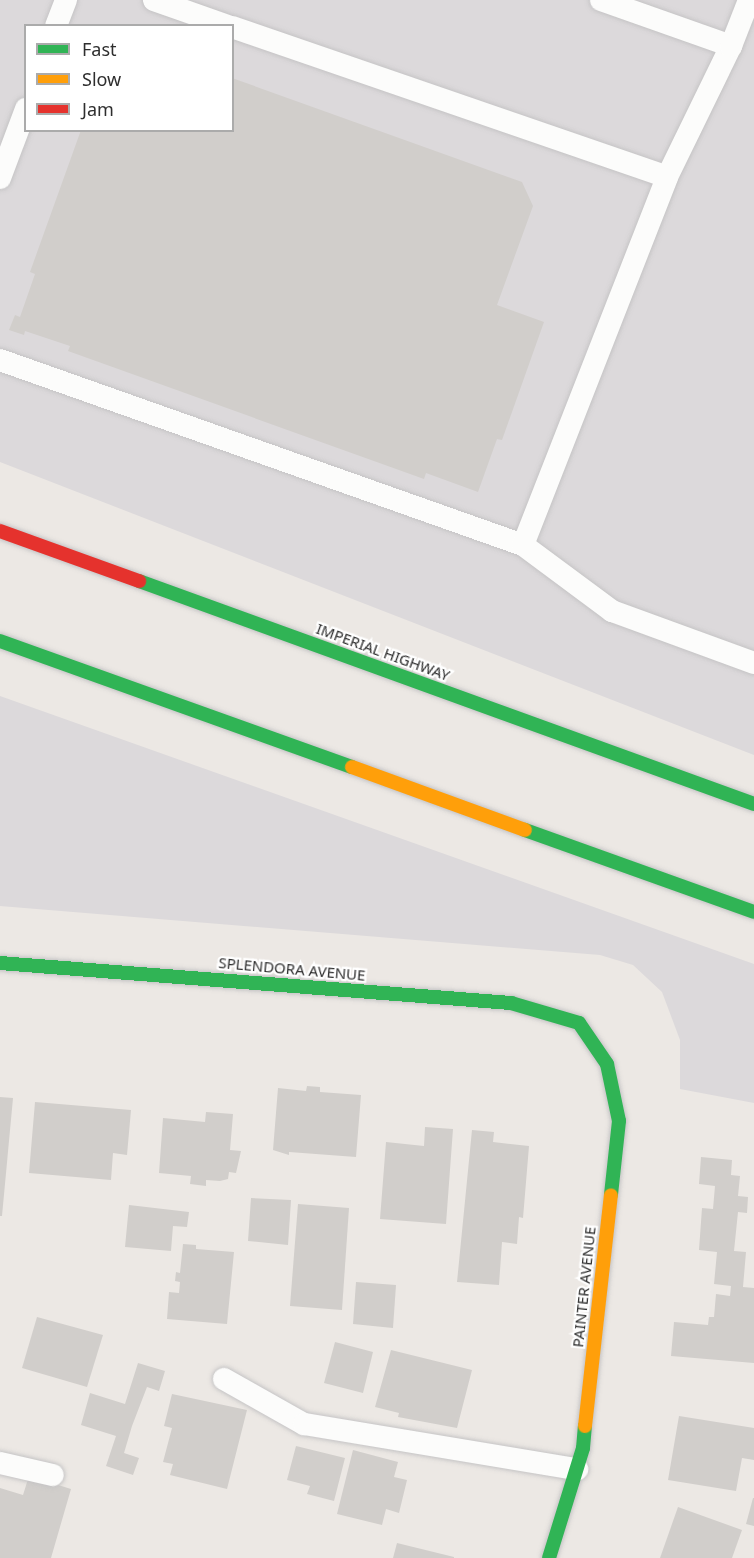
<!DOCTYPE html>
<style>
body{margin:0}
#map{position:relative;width:754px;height:1558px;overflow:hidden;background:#ece8e4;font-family:"Noto Sans",sans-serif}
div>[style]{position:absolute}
.industrial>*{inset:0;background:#dcd9db}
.building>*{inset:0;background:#d1cecb}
.roads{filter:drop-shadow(0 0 2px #c5c4c5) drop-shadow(0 0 2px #c5c4c5)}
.lane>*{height:22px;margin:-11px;padding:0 11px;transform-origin:11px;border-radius:11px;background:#fcfcfb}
.fast>*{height:14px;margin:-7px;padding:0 7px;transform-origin:7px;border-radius:7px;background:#30b455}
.slow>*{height:14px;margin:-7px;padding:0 7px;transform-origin:7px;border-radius:7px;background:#ff9f0a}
.jam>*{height:14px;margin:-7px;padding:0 7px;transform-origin:7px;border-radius:7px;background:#e5322d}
span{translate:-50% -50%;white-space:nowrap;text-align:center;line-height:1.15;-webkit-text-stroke:4.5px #fff;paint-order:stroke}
.street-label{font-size:15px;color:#2e2e2e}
.legend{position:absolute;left:24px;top:24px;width:210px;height:108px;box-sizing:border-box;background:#fff;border:2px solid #ababab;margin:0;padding:8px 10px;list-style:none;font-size:18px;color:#2e2e2e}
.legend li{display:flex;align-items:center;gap:12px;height:30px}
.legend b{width:30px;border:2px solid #ababab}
</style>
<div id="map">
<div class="industrial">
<div style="clip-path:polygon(evenodd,0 0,754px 0,754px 755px,0 462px,0 0,26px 26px,232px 26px,232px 130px,26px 130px,26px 26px)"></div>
<div style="clip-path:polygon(0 696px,754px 964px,754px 1103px,680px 1089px,680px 1040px,662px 992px,633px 965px,600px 955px,0 906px)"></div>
</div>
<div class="building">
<div style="clip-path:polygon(232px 78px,522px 182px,533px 206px,497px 305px,544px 322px,502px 440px,497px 439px,478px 492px,426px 473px,424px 479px,68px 351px,70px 346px,25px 331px,24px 335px,9px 330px,15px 315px,20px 317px,35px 274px,30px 272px,81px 130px,232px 130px)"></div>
<div style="clip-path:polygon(307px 1086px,320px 1087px,320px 1092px,361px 1095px,356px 1157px,289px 1152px,289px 1155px,273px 1150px,278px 1088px,306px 1091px)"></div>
<div style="clip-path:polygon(0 1097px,13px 1098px,2px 1216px,0 1216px)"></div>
<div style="clip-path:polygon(35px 1102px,131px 1110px,127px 1155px,113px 1153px,111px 1180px,29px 1173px)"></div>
<div style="clip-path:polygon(206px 1112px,233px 1114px,230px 1150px,241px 1151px,236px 1173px,229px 1172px,228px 1179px,220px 1181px,206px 1180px,206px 1186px,190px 1184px,191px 1176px,159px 1173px,163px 1118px,205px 1122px)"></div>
<div style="clip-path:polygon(425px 1127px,453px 1129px,446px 1224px,380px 1219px,386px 1142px,424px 1146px)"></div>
<div style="clip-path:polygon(472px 1130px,494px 1132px,493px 1142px,529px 1146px,523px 1218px,519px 1217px,517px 1244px,502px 1242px,499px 1285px,457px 1282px)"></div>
<div style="clip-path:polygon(701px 1157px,732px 1160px,731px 1175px,740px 1176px,738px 1196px,748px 1197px,747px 1213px,738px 1212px,734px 1251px,746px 1252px,743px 1287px,754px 1288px,754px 1363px,671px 1356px,674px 1322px,708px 1325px,709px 1317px,714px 1317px,716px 1294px,730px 1296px,731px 1286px,714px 1284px,717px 1252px,699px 1250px,702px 1208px,713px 1209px,715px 1186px,699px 1184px)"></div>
<div style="clip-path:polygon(251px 1198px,291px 1200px,288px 1245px,248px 1241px)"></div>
<div style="clip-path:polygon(298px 1204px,349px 1208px,342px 1310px,290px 1306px)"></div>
<div style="clip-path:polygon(129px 1205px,189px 1212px,187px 1227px,173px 1226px,171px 1251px,125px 1247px)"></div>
<div style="clip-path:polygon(183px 1244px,196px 1245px,196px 1249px,234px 1252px,227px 1324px,167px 1319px,169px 1292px,179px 1293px,180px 1282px,175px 1281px,176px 1272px,180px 1273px)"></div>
<div style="clip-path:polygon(356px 1282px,396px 1285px,393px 1328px,353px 1324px)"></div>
<div style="clip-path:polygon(37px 1317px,103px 1335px,87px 1387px,22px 1368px)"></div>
<div style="clip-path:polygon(335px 1342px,373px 1352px,363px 1393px,324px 1383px)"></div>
<div style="clip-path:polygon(391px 1350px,472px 1370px,457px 1428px,398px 1417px,399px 1413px,375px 1407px)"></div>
<div style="clip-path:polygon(138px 1363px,165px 1371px,159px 1391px,147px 1387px,132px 1426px,124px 1453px,139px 1458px,133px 1475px,106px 1466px,116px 1436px,81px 1425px,90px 1393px,125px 1404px)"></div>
<div style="clip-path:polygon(172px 1394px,247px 1410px,227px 1489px,170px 1475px,173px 1464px,163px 1462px,172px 1428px,164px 1426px)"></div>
<div style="clip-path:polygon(679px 1416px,754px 1428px,754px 1460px,742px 1458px,736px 1491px,668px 1480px)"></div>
<div style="clip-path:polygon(296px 1446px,345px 1458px,334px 1501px,307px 1494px,310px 1486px,287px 1480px)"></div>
<div style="clip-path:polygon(353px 1450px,398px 1462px,394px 1477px,407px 1480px,399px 1513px,386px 1509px,382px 1525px,337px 1514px)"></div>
<div style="clip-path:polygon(29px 1476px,71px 1489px,51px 1558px,0 1558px,0 1488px,23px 1495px)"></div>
<div style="clip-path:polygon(753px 1498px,754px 1498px,754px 1526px,746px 1524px)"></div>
<div style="clip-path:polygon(678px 1507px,742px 1530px,732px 1558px,660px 1558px)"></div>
<div style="clip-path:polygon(397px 1543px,454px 1557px,454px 1558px,393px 1558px)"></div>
</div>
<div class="roads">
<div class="lane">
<div style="left:154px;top:0;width:78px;rotate:19.4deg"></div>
<div style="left:601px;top:0;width:138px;rotate:19.5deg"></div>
<div style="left:56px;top:26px;width:28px;rotate:-69deg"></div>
<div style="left:232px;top:27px;width:460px;rotate:19deg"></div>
<div style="left:667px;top:177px;width:146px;rotate:-64deg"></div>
<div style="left:731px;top:46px;width:49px;rotate:-68.6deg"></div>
<div style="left:0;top:178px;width:74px;rotate:-69.4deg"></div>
<div style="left:0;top:360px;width:555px;rotate:19.48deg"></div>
<div style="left:523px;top:545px;width:111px;rotate:36.6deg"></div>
<div style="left:612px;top:611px;width:151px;rotate:20.1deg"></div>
<div style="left:523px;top:545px;width:395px;rotate:-68.6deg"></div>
<div style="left:224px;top:1379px;width:92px;rotate:29.4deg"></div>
<div style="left:304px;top:1424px;width:277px;rotate:9.4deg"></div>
<div style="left:0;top:1463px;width:54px;rotate:12.8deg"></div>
</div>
<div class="fast">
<div style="left:139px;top:581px;width:654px;rotate:19.93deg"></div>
<div style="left:0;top:641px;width:374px;rotate:19.7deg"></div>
<div style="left:525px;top:830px;width:243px;rotate:19.7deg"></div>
<div style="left:0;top:963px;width:513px;rotate:4.48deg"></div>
<div style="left:511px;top:1003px;width:71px;rotate:16.4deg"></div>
<div style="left:579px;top:1023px;width:50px;rotate:55.7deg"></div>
<div style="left:607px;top:1064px;width:58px;rotate:78.1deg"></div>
<div style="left:619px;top:1121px;width:74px;rotate:96.2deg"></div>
<div style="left:549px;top:1558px;width:115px;rotate:-72.8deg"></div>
<div style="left:583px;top:1448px;width:22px;rotate:-85deg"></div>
</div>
<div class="slow">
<div style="left:352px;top:767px;width:184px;rotate:20deg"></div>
<div style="left:585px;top:1426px;width:232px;rotate:-83.6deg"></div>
</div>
<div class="jam">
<div style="left:0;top:531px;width:148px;rotate:19.8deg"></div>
</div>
</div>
<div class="street-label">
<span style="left:383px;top:652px;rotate:20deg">IMPERIAL HIGHWAY</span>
<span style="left:292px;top:969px;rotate:5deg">SPLENDORA AVENUE</span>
<span style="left:584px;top:1287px;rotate:-84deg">PAINTER AVENUE</span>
</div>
<ul class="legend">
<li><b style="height:8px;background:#30b455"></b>Fast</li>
<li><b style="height:8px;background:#ff9f0a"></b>Slow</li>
<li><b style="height:8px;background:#e5322d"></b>Jam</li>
</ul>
</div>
